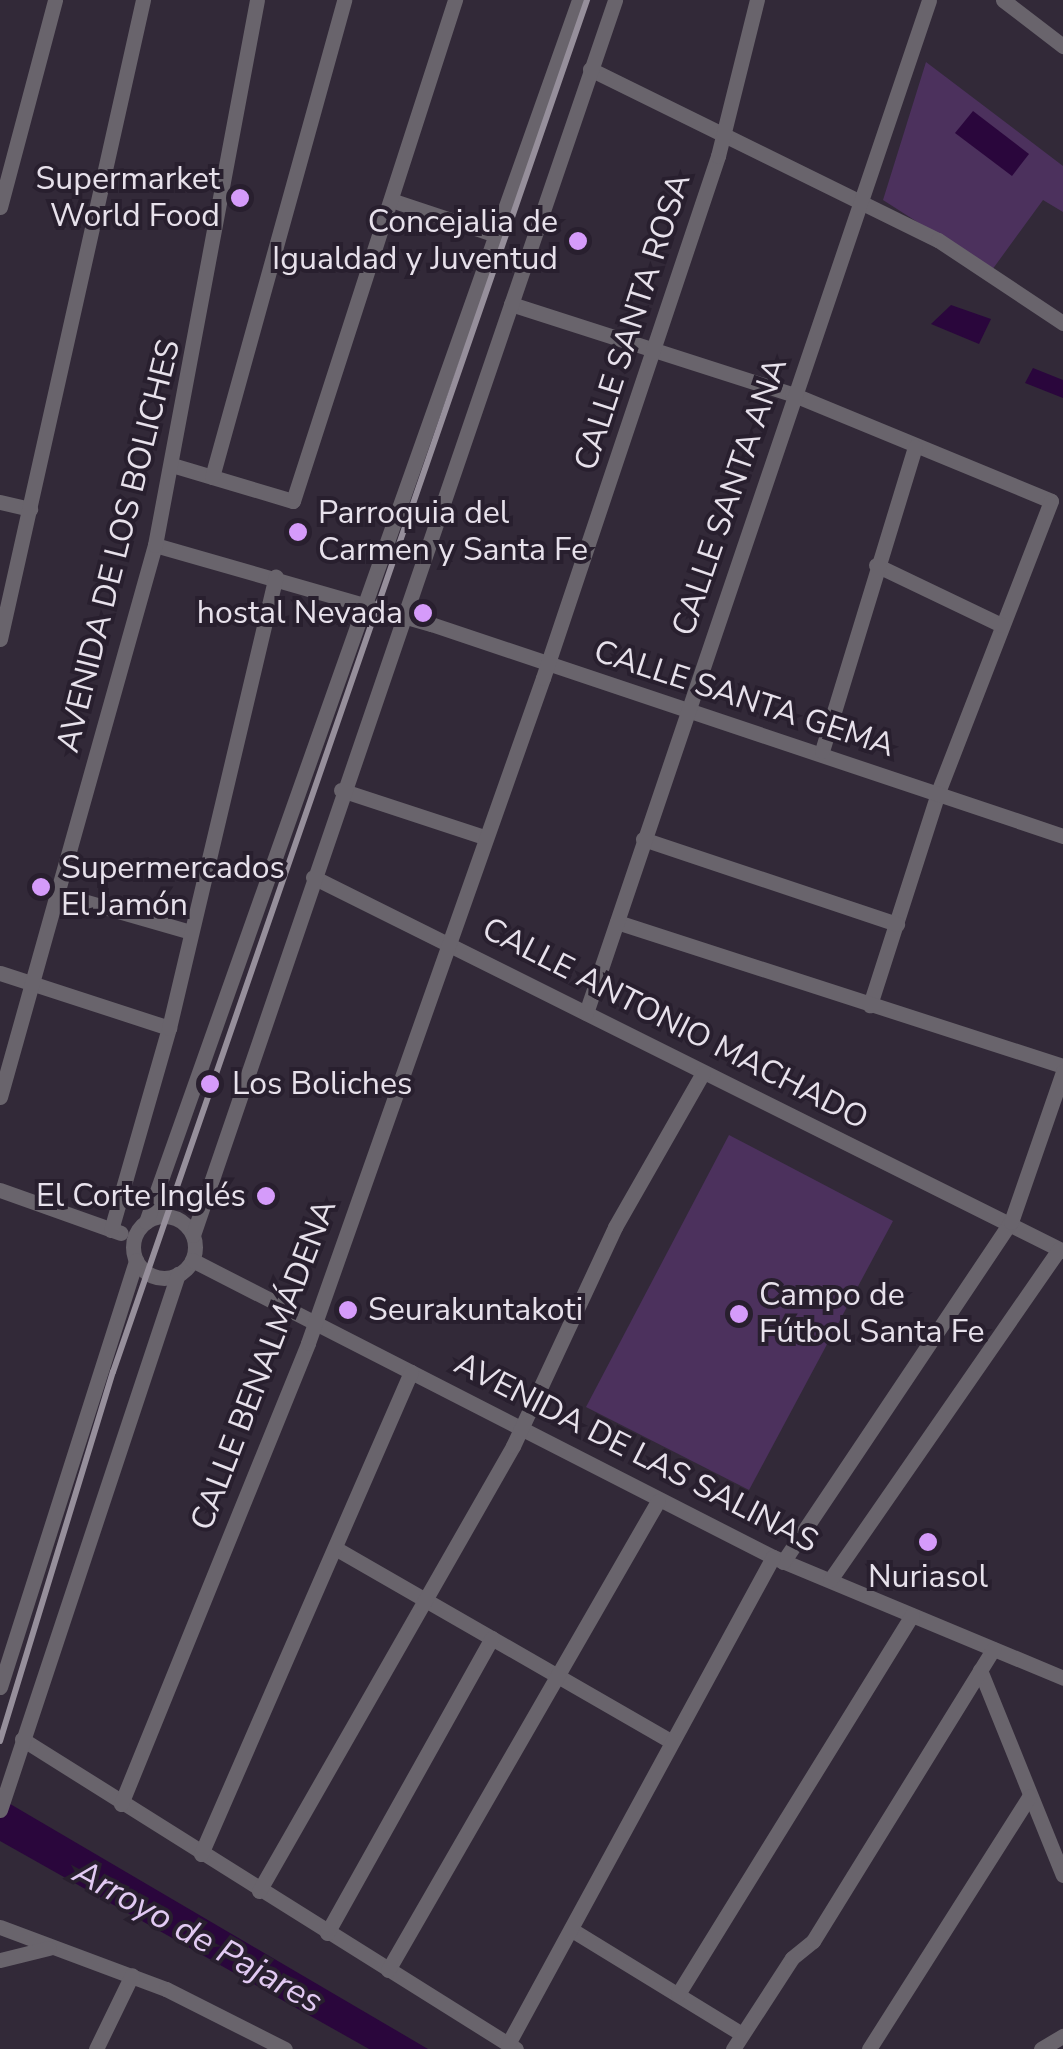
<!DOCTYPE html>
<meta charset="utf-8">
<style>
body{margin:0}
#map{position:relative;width:1063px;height:2049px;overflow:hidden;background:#322938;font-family:"Nunito Sans",sans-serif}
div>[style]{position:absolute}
.green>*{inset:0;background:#4c315d}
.water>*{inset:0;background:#2a063c}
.street>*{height:15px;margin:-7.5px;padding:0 7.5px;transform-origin:7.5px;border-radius:7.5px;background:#69646c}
.street>.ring{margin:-7.5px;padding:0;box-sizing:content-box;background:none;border:15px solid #69646c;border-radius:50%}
.rail>*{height:6px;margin:-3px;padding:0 3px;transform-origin:3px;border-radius:3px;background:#968f9b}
.dots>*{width:28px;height:28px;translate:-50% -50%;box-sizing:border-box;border:5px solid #281f2e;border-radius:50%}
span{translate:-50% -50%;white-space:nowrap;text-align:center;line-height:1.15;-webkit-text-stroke:8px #281f2e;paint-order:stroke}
.poi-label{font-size:32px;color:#e7e1eb}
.right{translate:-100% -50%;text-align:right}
.left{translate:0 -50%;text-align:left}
.street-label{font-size:32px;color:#e7e1eb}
.water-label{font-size:35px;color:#e2caf3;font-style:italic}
</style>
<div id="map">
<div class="green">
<div style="clip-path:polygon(926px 62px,1063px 166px,1063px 212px,1043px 200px,992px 270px,883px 200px)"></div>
<div style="clip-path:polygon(729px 1135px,893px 1221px,749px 1490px,586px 1407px)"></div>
</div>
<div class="water">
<div style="clip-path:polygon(973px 111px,1029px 154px,1012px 176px,955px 133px)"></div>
<div style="clip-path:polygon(951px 305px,991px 319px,979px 344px,931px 324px)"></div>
<div style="clip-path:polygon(1033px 368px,1063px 380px,1063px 398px,1025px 383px)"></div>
<div style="clip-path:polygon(0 1798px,428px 2049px,369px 2049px,0 1841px)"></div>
</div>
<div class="street">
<div style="left:1003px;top:0;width:76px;rotate:37.5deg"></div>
<div style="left:590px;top:69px;width:388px;rotate:26.2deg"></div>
<div style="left:938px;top:240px;width:150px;rotate:33.6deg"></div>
<div style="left:394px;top:201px;width:111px;rotate:18.4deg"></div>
<div style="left:0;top:207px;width:214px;rotate:-75.1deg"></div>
<div style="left:511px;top:304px;width:295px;rotate:17.8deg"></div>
<div style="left:792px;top:394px;width:280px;rotate:22.4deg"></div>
<div style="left:1051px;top:501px;width:313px;rotate:111.2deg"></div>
<div style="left:938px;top:793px;width:223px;rotate:107.8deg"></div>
<div style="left:172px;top:465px;width:126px;rotate:16.6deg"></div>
<div style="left:293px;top:501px;width:527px;rotate:-72.08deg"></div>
<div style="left:212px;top:477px;width:495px;rotate:-74.5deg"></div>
<div style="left:0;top:502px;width:31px;rotate:13deg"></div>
<div style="left:155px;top:545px;width:287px;rotate:16deg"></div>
<div style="left:431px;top:624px;width:667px;rotate:18.54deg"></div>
<div style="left:876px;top:565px;width:139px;rotate:25.6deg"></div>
<div style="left:0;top:639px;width:655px;rotate:-77.39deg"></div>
<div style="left:822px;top:751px;width:318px;rotate:-73deg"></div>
<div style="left:341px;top:790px;width:151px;rotate:18.2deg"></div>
<div style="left:643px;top:839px;width:268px;rotate:18.5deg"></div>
<div style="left:313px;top:877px;width:838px;rotate:26.5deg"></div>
<div style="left:59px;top:894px;width:133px;rotate:16.1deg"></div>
<div style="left:617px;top:922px;width:469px;rotate:17.9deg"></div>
<div style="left:0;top:973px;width:178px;rotate:18deg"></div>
<div style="left:586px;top:1013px;width:1069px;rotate:-71.29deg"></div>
<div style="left:0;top:1097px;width:573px;rotate:-74.32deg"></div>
<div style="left:155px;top:545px;width:554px;rotate:-79.4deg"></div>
<div style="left:0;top:1190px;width:128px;rotate:19.6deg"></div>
<div class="ring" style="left:133px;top:1216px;width:47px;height:47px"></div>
<div style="left:146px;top:1222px;width:1296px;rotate:-70.49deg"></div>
<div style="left:111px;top:1230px;width:210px;rotate:-74deg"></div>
<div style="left:169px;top:1028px;width:464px;rotate:-76.7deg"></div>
<div style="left:193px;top:1235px;width:1305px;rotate:-71.13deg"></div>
<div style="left:192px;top:1260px;width:653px;rotate:27.08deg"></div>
<div style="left:773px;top:1557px;width:314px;rotate:22.6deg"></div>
<div style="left:335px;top:1548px;width:385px;rotate:29.9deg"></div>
<div style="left:783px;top:1562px;width:409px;rotate:-56.2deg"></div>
<div style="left:1011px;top:1222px;width:159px;rotate:-70.9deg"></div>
<div style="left:830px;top:1580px;width:402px;rotate:-55.3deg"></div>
<div style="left:980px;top:1670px;width:221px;rotate:68deg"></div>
<div style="left:0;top:1687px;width:448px;rotate:-72.3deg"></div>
<div style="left:22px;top:1739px;width:583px;rotate:32.11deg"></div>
<div style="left:121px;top:1804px;width:497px;rotate:-67.9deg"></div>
<div style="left:308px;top:1343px;width:705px;rotate:-70.54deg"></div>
<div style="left:543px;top:678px;width:551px;rotate:-71.47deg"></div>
<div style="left:718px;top:156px;width:161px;rotate:-76deg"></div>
<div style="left:0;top:1810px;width:565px;rotate:-71.63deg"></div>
<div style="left:201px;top:1854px;width:526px;rotate:-66.46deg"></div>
<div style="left:259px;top:1891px;width:512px;rotate:-60.28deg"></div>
<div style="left:513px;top:1446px;width:242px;rotate:-65deg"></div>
<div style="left:615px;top:1227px;width:177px;rotate:-60.3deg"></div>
<div style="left:0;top:1927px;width:177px;rotate:20.5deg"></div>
<div style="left:166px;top:1989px;width:133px;rotate:26.8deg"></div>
<div style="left:572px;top:1930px;width:199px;rotate:31.5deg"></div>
<div style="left:327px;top:1933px;width:338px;rotate:-60.8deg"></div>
<div style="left:0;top:1960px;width:50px;rotate:-13.8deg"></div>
<div style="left:388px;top:1970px;width:541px;rotate:-60.07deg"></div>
<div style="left:678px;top:1994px;width:445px;rotate:-58.3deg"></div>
<div style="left:508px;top:2044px;width:554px;rotate:-61.45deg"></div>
<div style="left:96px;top:2049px;width:82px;rotate:-64.1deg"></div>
<div style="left:733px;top:2049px;width:108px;rotate:-57deg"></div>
<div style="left:792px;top:1958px;width:27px;rotate:-39deg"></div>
<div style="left:813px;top:1941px;width:343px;rotate:-58.3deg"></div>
<div style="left:869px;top:2049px;width:299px;rotate:-57.6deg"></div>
<div style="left:1041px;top:2049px;width:26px;rotate:-31deg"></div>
</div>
<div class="rail">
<div style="left:0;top:1741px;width:386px;rotate:-73deg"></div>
<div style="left:113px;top:1372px;width:1452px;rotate:-70.94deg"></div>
</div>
<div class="dots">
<div style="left:240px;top:198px;background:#d59bfa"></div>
<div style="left:578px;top:241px;background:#d59bfa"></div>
<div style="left:298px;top:532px;background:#d59bfa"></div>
<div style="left:423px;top:613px;background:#d59bfa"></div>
<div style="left:41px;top:887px;background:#d59bfa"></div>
<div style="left:210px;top:1084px;background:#d59bfa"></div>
<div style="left:266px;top:1196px;background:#d59bfa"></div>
<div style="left:348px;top:1310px;background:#d59bfa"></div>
<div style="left:739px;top:1314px;background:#d59bfa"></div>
<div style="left:928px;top:1542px;background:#d59bfa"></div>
</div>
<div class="poi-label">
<span class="right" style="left:220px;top:198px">Supermarket<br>World Food</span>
<span class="right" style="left:558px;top:241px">Concejalia de<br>Igualdad y Juventud</span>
<span class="left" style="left:318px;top:532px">Parroquia del<br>Carmen y Santa Fe</span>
<span class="right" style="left:403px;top:613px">hostal Nevada</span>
<span class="left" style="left:61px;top:887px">Supermercados<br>El Jamón</span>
<span class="left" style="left:232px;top:1084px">Los Boliches</span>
<span class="right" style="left:246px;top:1196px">El Corte Inglés</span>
<span class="left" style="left:759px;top:1314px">Campo de<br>Fútbol Santa Fe</span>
<span class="left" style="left:368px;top:1310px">Seurakuntakoti</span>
<span style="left:928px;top:1577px">Nuriasol</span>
</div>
<div class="street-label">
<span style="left:633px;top:322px;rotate:-72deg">CALLE SANTA ROSA</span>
<span style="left:730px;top:497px;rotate:-71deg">CALLE SANTA ANA</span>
<span style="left:119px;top:546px;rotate:-76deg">AVENIDA DE LOS BOLICHES</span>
<span style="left:744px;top:699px;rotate:18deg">CALLE SANTA GEMA</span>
<span style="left:675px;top:1024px;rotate:27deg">CALLE ANTONIO MACHADO</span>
<span style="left:264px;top:1365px;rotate:-69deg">CALLE BENALMÁDENA</span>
<span style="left:636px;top:1453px;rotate:27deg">AVENIDA DE LAS SALINAS</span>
</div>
<div class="water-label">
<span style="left:198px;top:1937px;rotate:29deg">Arroyo de Pajares</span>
</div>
</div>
